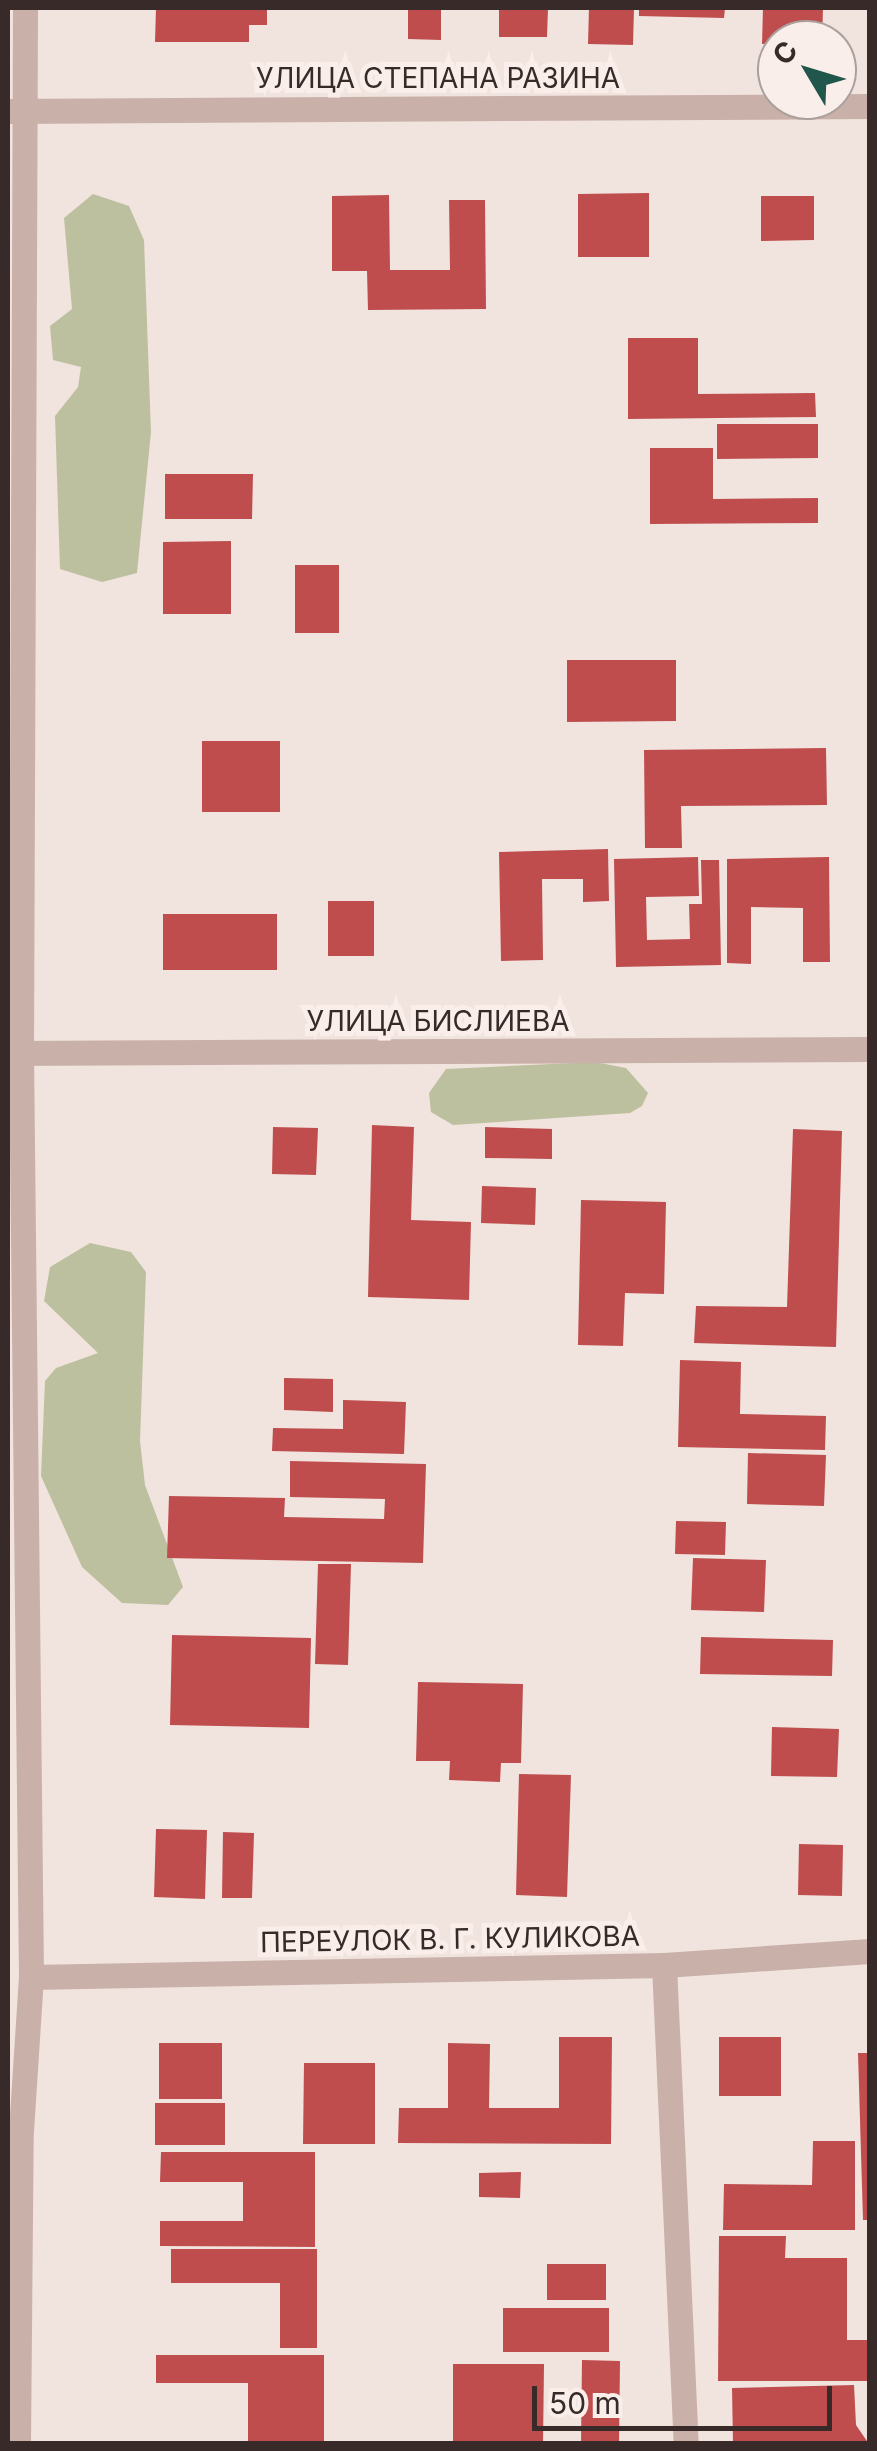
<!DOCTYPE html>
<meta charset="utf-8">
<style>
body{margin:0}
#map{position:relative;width:877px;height:2451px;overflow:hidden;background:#f1e3de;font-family:Inter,sans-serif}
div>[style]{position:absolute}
.green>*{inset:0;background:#bdc09e}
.building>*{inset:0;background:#bf4d4e}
.minor>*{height:25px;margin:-12.5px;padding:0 12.5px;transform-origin:12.5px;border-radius:12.5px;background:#c9b1aa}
.tertiary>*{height:25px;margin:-12.5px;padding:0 12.5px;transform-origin:12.5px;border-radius:12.5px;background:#c9b1aa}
span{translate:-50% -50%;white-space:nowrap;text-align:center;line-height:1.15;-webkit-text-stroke:10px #f9eeea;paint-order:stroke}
.street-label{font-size:28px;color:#372a29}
.frame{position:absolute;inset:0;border:10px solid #372a29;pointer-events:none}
.north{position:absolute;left:757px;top:20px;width:100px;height:100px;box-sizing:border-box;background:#f9eeea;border:2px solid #aba09d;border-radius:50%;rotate:308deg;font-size:28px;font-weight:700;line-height:40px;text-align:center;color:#372a29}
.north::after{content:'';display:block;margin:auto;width:35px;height:45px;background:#21564c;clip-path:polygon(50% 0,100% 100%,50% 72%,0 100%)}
.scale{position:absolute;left:532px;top:2386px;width:300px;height:45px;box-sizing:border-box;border:5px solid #372a29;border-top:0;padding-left:12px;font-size:30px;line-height:35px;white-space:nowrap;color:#372a29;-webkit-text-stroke:8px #f9eeea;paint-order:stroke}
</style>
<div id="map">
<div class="green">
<div style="clip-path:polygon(93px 194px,129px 206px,144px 240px,151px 432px,137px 573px,102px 582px,60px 569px,55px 416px,78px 387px,81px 367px,53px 360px,50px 326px,72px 309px,64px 218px)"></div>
<div style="clip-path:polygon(595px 1062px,626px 1068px,648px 1093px,642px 1106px,630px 1113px,453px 1125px,431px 1112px,429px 1093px,446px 1069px)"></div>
<div style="clip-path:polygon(90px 1243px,131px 1252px,146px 1272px,140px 1441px,145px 1485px,183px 1587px,168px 1605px,122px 1603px,82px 1567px,41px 1476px,45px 1381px,56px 1368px,98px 1353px,44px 1301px,50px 1267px)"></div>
</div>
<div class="building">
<div style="clip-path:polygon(156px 8px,267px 8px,267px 25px,249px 25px,249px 42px,155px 42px)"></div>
<div style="clip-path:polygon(408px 8px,441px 8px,441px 40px,408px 39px)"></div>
<div style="clip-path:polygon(499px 8px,548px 8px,547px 37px,499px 37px)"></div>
<div style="clip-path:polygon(589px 8px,634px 8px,633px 45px,588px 44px)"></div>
<div style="clip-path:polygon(639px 8px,725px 8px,724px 18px,639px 16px)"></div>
<div style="clip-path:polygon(763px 8px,823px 8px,822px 40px,762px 44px)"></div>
<div style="clip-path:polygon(649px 193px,649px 257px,578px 257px,578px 194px)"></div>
<div style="clip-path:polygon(389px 195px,390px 270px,450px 270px,449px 200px,485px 200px,486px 309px,368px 310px,367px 271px,332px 271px,332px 196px)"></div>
<div style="clip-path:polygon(761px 196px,814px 196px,814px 240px,761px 241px)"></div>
<div style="clip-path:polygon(628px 338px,698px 338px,698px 394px,815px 393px,816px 417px,628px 419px)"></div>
<div style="clip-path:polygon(717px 424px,818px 424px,818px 458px,717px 459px)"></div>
<div style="clip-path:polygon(650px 448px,713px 448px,713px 499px,818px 498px,818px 523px,650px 524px)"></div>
<div style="clip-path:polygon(165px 474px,253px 474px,252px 519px,165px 519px)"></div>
<div style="clip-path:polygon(231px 541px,231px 614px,163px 614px,163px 542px)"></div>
<div style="clip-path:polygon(295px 565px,339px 565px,339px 633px,295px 633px)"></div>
<div style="clip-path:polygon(567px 660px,676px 660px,676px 721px,567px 722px)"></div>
<div style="clip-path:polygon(202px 741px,280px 741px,280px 812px,202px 812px)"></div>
<div style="clip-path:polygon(826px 748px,827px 805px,681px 806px,682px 848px,645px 848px,644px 750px)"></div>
<div style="clip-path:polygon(608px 849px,609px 901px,583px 902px,583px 879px,542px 879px,543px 960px,501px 961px,499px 852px)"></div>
<div style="clip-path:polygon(698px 857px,699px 896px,646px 897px,647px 940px,690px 939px,689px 904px,702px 904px,701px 860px,719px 860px,721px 965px,616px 967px,614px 859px)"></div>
<div style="clip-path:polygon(829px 857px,830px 962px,803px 962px,803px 908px,751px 907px,751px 964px,727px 963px,727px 859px)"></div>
<div style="clip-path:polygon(328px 901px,374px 901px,374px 956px,328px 956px)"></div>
<div style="clip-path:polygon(163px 914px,277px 914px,277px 970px,163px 970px)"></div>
<div style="clip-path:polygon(372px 1125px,414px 1127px,411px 1220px,471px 1222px,469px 1300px,368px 1297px)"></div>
<div style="clip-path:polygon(273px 1127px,318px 1128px,316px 1175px,272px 1174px)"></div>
<div style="clip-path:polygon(485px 1127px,552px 1129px,552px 1159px,485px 1158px)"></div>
<div style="clip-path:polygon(793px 1129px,842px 1131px,836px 1347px,694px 1343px,696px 1306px,787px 1307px)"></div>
<div style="clip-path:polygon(482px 1186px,536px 1188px,535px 1225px,481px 1223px)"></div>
<div style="clip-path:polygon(581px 1200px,666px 1202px,664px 1294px,625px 1293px,623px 1346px,578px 1345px)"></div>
<div style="clip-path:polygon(680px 1360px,741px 1362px,740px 1414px,826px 1416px,825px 1450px,678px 1447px)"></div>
<div style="clip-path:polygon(284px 1378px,333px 1379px,333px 1412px,284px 1410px)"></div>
<div style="clip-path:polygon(343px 1400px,406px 1402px,404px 1454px,272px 1451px,273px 1428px,343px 1429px)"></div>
<div style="clip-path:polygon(748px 1453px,826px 1455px,824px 1506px,747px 1504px)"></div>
<div style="clip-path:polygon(290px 1461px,426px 1464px,423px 1563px,167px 1558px,169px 1496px,285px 1498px,284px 1517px,384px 1519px,385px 1499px,290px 1497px)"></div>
<div style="clip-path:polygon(676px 1521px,726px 1522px,725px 1555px,675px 1554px)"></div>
<div style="clip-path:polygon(693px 1558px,766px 1560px,764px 1612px,691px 1610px)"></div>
<div style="clip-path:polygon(318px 1564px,351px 1564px,348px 1665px,315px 1664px)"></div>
<div style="clip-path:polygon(172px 1635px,311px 1638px,309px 1728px,170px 1725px)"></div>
<div style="clip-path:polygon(701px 1637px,833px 1640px,832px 1676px,700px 1674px)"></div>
<div style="clip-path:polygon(418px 1682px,523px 1684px,521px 1763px,501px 1763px,500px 1782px,449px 1780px,450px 1761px,416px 1761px)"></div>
<div style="clip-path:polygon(772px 1727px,839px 1729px,837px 1777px,771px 1776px)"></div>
<div style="clip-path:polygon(519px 1774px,571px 1775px,567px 1897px,516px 1895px)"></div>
<div style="clip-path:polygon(156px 1829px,207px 1830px,205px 1899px,154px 1897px)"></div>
<div style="clip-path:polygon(223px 1832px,254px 1833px,252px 1898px,222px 1898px)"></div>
<div style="clip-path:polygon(799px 1844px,843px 1845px,842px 1896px,798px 1895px)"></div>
<div style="clip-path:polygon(559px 2037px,612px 2037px,611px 2144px,398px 2143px,399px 2108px,448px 2108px,448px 2043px,490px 2044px,489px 2108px,559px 2108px)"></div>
<div style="clip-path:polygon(719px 2037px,781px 2037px,781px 2096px,719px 2096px)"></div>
<div style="clip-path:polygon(159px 2043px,222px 2043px,222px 2099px,159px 2099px)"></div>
<div style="clip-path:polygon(858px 2053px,870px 2053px,870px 2220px,863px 2220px)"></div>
<div style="clip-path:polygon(304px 2063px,375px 2063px,375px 2144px,303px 2144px)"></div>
<div style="clip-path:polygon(155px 2103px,225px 2103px,225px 2145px,155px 2145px)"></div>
<div style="clip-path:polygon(813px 2141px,855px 2141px,855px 2230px,723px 2230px,724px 2184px,812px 2185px)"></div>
<div style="clip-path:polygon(161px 2152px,315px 2152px,315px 2247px,160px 2246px,160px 2221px,243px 2221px,243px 2182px,160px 2182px)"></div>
<div style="clip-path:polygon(521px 2172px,520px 2198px,479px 2197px,479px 2173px)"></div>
<div style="clip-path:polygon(719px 2236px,786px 2236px,785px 2258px,847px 2258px,847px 2340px,870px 2340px,870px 2381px,718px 2381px)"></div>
<div style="clip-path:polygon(171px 2249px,317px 2249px,317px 2348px,280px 2348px,280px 2283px,171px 2283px)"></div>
<div style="clip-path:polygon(547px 2264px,606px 2264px,606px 2300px,547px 2300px)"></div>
<div style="clip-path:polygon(503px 2308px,609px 2308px,609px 2352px,503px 2352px)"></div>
<div style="clip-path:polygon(156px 2355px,324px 2355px,324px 2444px,248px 2443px,248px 2383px,156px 2383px)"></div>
<div style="clip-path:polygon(582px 2360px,620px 2361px,619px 2444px,581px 2444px)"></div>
<div style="clip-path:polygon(453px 2364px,544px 2364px,543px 2444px,453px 2444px)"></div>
<div style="clip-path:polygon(854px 2385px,856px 2425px,869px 2444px,733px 2444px,732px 2388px)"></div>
</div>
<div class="minor">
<div style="left:8px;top:111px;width:862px;rotate:-0.33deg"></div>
<div style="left:664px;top:1965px;width:480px;rotate:87.4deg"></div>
<div style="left:31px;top:1977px;width:633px;rotate:-1.09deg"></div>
<div style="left:664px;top:1965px;width:206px;rotate:-3.9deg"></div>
<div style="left:18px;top:2444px;width:313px;rotate:-89.5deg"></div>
<div style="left:21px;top:2131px;width:154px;rotate:-86.3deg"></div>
<div style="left:31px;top:1977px;width:924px;rotate:-90.62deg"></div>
</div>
<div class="tertiary">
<div style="left:8px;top:1053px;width:862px;rotate:-0.27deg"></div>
<div style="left:21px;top:1053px;width:1045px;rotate:-89.78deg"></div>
</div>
<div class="street-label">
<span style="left:438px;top:78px">УЛИЦА СТЕПАНА РАЗИНА</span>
<span style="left:438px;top:1021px">УЛИЦА БИСЛИЕВА</span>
<span style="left:450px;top:1939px;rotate:-1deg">ПЕРЕУЛОК В. Г. КУЛИКОВА</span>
</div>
<div class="frame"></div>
<div class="north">С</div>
<div class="scale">50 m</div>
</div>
